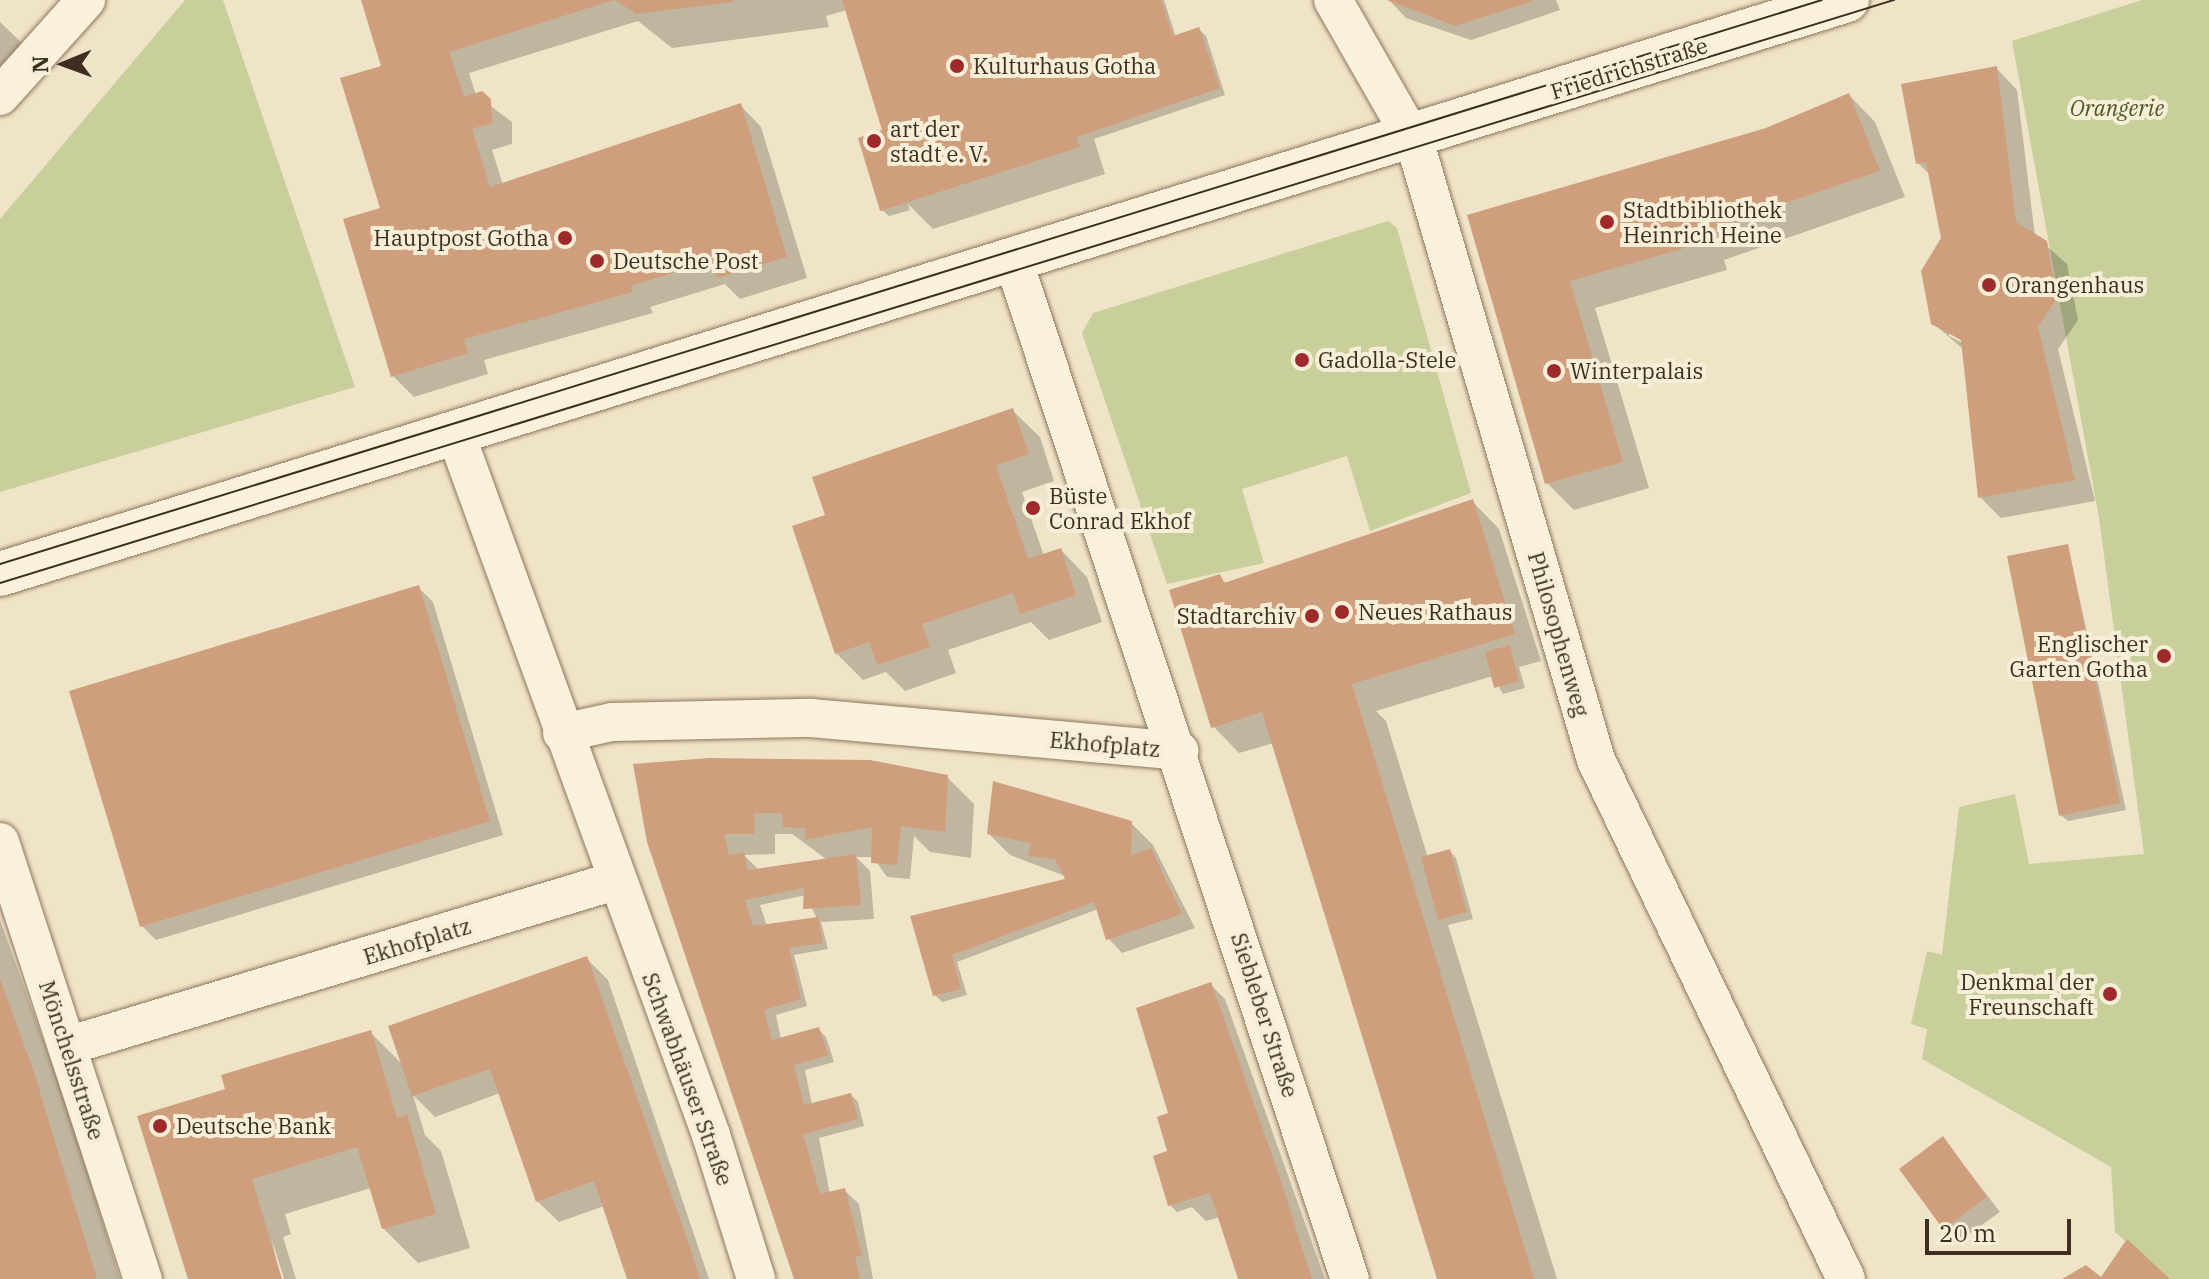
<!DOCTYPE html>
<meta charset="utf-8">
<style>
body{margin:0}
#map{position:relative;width:2209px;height:1279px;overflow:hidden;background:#f0e4c8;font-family:"IBM Plex Serif",serif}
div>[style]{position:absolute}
.green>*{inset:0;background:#c9cf9b}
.shadow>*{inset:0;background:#0003}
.building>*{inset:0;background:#cf9f7d}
.roads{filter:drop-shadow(0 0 2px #8d765c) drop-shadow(0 0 2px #8d765c)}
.street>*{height:38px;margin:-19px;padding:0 19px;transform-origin:19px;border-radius:19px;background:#faf1dc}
.secondary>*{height:44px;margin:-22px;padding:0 22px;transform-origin:22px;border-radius:22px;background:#faf1dc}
.tram>*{height:2px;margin:-1px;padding:0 1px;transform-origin:1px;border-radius:1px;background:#3d2e20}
.dots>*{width:22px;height:22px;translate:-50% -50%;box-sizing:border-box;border:4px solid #f7eed8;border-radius:50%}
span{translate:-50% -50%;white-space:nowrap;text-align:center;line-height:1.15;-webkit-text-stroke:8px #f7eed8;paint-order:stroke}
.poi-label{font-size:22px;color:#3d2e20}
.left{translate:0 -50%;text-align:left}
.right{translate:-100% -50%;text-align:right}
.street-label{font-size:22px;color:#3d2e20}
.park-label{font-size:22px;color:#4d5a26;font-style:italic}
.north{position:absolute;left:24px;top:24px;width:80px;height:80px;-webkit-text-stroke:6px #f7eed8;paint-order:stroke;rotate:269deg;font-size:22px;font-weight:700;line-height:32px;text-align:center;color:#3d2e20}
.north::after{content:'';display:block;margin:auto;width:28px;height:36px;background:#3d2e20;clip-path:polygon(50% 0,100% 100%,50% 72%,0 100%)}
.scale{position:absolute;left:1925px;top:1219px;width:146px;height:36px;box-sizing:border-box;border:4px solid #3d2e20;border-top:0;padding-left:10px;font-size:24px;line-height:28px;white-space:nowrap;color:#3d2e20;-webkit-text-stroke:6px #f7eed8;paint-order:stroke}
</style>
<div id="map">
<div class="green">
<div style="clip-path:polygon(185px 0,223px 0,355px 387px,0 492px,0 219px)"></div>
<div style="clip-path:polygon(2142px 0,2209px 0,2209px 1279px,2168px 1279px,2115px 1232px,2111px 1167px,1922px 1059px,1927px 1029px,1911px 1024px,1927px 951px,1942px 955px,1959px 807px,2015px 794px,2029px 864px,2144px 854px,2099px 518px,2012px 41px)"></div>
<div style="clip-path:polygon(1388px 221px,1397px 228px,1471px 493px,1370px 531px,1347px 456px,1242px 489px,1264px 563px,1167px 584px,1082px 333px,1093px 313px)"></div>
</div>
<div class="shadow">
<div style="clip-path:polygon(363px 0,1164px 0,1176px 37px,1199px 29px,1206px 36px,1225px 95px,1094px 139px,1105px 174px,933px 229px,908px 204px,910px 210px,889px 216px,882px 210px,886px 137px,847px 10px,826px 16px,829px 27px,672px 48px,638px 21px,469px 73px,476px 95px,512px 122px,512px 144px,492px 150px,503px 185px,740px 105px,761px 127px,807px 278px,740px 299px,725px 284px,650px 307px,653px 313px,484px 360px,488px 374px,414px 397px,393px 376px,382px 209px,386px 74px)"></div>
<div style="clip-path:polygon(1389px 0,1556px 0,1560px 10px,1471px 40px,1406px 18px)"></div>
<div style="clip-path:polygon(0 22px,27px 48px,0 80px)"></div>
<div style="clip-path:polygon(evenodd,1996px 68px,2017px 90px,2035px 236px,2067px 264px,2078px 320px,2058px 349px,2095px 501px,2001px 518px,1980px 497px,1964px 350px,1933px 323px,1943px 238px,1931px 176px,1918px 163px,1996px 68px,1949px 331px,1969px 346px,1949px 336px,1949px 331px)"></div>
<div style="clip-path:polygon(1849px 95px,1875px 122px,1905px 197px,1724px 260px,1727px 270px,1595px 308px,1649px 488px,1574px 510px,1547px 483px,1469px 216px,1767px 130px)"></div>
<div style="clip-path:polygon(1013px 411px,1040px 437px,1054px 481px,1022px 492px,1044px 556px,1061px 550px,1087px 577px,1102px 622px,1049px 640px,1031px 622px,948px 650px,956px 673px,905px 691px,886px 672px,863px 680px,836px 653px,827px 517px)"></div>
<div style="clip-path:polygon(1473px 502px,1499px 529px,1541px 661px,1519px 667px,1525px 688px,1503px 694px,1493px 676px,1376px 711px,1386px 721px,1428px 858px,1450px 851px,1456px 858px,1473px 919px,1448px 925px,1557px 1279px,1439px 1279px,1274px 743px,1239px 753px,1213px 726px,1220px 577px,1227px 584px)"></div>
<div style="clip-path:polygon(2068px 546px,2126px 810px,2068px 821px,2061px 815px)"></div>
<div style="clip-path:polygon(418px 587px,433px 602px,503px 835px,156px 940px,142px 926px)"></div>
<div style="clip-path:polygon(evenodd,636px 766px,947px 777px,974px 804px,971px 858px,930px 852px,914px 836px,910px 879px,887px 877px,873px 857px,856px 857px,870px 871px,874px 919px,821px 922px,828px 949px,794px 955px,807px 1006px,776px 1015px,781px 1039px,819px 1030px,826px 1037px,834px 1062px,805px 1070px,812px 1105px,851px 1095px,858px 1102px,864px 1126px,819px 1138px,830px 1194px,844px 1190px,859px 1204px,873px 1279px,796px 1279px,636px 766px,775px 834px,792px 834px,826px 859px,759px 870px,744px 855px,775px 854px,775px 834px,636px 766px,806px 895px,817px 919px,767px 926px,760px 905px,806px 895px)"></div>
<div style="clip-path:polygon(1131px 823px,1153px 845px,1195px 928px,1122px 953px,1108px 938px,1098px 909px,957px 962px,967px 995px,942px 1002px,935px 995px,913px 917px,1070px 878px,1010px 855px,989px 834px)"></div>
<div style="clip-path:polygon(0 920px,67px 1106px,120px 1279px,0 1279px)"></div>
<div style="clip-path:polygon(587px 959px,608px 980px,709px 1279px,628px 1279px,604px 1206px,559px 1222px,537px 1201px,500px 1093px,435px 1117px,413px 1095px,425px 1135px,441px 1151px,470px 1248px,418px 1263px,383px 1228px,371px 1188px,285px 1214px,291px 1234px,283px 1237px,296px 1279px,284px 1279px,272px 1240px,280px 1279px,190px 1279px,228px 1090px,370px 1032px,403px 1065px)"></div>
<div style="clip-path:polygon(1211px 985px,1225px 999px,1325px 1279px,1240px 1279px,1220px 1217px,1206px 1221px,1192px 1207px,1177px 1212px,1170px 1205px,1155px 1157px,1170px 1153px,1171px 1115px)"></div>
<div style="clip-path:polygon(1943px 1138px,2000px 1212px,1958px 1242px,1944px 1228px)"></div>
</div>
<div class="building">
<div style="clip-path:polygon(361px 0,614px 0,449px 52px,464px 97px,482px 91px,491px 99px,492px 123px,472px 129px,490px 187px,741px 103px,787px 257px,717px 278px,711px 261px,631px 286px,633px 292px,464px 339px,468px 353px,391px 377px,343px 219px,380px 208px,340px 78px,381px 66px)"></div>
<div style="clip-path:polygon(615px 0,733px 0,733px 2px,636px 14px)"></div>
<div style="clip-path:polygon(842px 0,1161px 0,1173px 36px,1199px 27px,1220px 88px,1077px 137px,1080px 147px,880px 211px,858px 138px,882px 130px)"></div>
<div style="clip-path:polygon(1387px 0,1533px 0,1533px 1px,1455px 26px)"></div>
<div style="clip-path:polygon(1997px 66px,2016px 222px,2047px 241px,2057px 298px,2038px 327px,2075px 480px,1978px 498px,1961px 340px,1931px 324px,1921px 271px,1941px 238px,1926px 162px,1916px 164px,1901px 84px)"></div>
<div style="clip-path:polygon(1849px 93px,1880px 171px,1698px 233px,1702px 243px,1570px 281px,1623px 462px,1545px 484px,1467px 215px,1766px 128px)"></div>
<div style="clip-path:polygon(1013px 408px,1029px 454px,996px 465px,1028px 559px,1061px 548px,1076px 595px,1020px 614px,1013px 593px,922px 624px,930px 647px,877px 665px,869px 642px,835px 654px,792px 526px,825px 515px,812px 477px)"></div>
<div style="clip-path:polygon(1473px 499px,1515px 634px,1352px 684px,1534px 1279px,1437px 1279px,1262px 712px,1211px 728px,1169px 590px,1220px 574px,1224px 583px)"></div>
<div style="clip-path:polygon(2068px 544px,2120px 803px,2059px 816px,2007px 556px)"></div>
<div style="clip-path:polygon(419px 585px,490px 821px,140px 927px,69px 691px)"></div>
<div style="clip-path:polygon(1510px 645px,1519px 681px,1494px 688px,1485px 652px)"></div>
<div style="clip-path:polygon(709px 758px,870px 760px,948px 775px,945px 832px,901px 826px,897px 865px,871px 863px,872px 827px,805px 840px,805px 828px,783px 827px,782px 813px,755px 813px,754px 834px,724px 834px,729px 855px,744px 852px,748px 870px,856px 854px,861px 905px,803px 909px,804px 888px,745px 900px,753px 926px,818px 917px,823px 943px,789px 948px,801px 999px,764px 1010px,772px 1040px,819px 1027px,828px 1055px,794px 1065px,804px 1105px,851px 1093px,858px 1119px,803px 1134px,820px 1194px,845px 1188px,862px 1256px,855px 1257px,860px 1279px,794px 1279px,647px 842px,633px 764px)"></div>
<div style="clip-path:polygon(993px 781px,1132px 821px,1131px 856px,1151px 848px,1182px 914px,1106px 940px,1094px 902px,952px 955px,961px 989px,933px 996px,910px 916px,1065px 879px,1055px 859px,1028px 856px,1031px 843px,987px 834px)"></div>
<div style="clip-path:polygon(1450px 849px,1467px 912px,1438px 920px,1421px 857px)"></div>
<div style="clip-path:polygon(587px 956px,690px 1247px,700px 1279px,627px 1279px,594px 1181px,536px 1202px,490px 1069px,412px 1096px,388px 1026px)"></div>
<div style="clip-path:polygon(0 979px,33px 1069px,97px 1279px,0 1279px)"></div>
<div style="clip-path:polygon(1211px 982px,1279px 1175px,1312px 1279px,1238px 1279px,1210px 1193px,1168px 1206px,1153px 1156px,1167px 1151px,1157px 1117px,1168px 1113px,1136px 1008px)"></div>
<div style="clip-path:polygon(371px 1030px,397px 1118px,407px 1114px,436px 1214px,382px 1229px,357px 1147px,252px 1179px,282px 1279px,188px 1279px,137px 1116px,225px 1089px,221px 1075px)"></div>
<div style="clip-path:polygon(1943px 1136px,1987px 1197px,1943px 1229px,1899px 1169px)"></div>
<div style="clip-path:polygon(2127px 1239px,2170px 1279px,2062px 1279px,2086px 1265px,2101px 1277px)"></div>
</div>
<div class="roads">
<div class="street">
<div style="left:1333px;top:0;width:165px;rotate:60.2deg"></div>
<div style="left:1415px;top:143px;width:643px;rotate:73.65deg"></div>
<div style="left:1596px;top:760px;width:576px;rotate:64.28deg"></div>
<div style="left:0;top:96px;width:129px;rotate:-48.1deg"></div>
<div style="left:1013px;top:259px;width:1074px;rotate:71.72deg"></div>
<div style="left:455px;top:432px;width:748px;rotate:69.99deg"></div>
<div style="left:711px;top:1135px;width:151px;rotate:72.6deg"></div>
<div style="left:562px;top:733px;width:51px;rotate:-12.4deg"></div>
<div style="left:612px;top:722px;width:199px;rotate:-1.2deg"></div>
<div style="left:811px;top:718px;width:370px;rotate:5.1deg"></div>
<div style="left:0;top:842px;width:460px;rotate:71.9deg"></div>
<div style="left:67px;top:1046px;width:572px;rotate:-16.76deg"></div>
</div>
<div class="secondary">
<div style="left:0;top:574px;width:1934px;rotate:-17.26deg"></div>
</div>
</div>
<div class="tram">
<div style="left:0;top:564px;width:1907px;rotate:-17.2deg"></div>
<div style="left:0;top:583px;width:1982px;rotate:-17.11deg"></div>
</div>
<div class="dots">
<div style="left:957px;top:66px;background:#9e2a2b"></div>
<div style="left:874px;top:141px;background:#9e2a2b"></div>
<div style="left:1607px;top:222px;background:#9e2a2b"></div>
<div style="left:565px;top:238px;background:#9e2a2b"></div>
<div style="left:597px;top:261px;background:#9e2a2b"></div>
<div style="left:1989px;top:285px;background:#9e2a2b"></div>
<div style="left:1302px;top:360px;background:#9e2a2b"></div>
<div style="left:1554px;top:371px;background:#9e2a2b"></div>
<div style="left:1033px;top:508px;background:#9e2a2b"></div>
<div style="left:1342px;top:612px;background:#9e2a2b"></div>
<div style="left:1312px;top:616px;background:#9e2a2b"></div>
<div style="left:2164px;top:656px;background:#9e2a2b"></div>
<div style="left:2110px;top:994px;background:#9e2a2b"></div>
<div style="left:160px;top:1126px;background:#9e2a2b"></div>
</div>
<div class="poi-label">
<span class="left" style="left:973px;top:66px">Kulturhaus Gotha</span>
<span class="left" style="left:890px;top:141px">art der<br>stadt e. V.</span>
<span class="left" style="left:1623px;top:222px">Stadtbibliothek<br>Heinrich Heine</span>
<span class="right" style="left:549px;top:238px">Hauptpost Gotha</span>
<span class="left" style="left:613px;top:261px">Deutsche Post</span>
<span class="left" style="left:2005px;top:285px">Orangenhaus</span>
<span class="left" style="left:1318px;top:360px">Gadolla-Stele</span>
<span class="left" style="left:1570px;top:371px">Winterpalais</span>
<span class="left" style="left:1049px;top:508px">Büste<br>Conrad Ekhof</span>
<span class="left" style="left:1358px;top:612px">Neues Rathaus</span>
<span class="right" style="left:1296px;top:616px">Stadtarchiv</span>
<span class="right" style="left:2148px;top:656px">Englischer<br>Garten Gotha</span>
<span class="right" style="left:2094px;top:994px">Denkmal der<br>Freunschaft</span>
<span class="left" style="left:176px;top:1126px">Deutsche Bank</span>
</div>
<div class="street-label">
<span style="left:1629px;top:68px;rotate:-17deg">Friedrichstraße</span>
<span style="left:1559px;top:634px;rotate:74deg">Philosophenweg</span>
<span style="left:1105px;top:744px;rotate:5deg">Ekhofplatz</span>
<span style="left:417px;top:941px;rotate:-17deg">Ekhofplatz</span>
<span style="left:1265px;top:1015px;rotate:72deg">Siebleber Straße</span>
<span style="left:72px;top:1060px;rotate:72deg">Mönchelsstraße</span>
<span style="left:688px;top:1079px;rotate:70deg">Schwabhäuser Straße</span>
</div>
<div class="park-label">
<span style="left:2117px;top:108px">Orangerie</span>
</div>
<div class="north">N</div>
<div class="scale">20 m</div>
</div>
